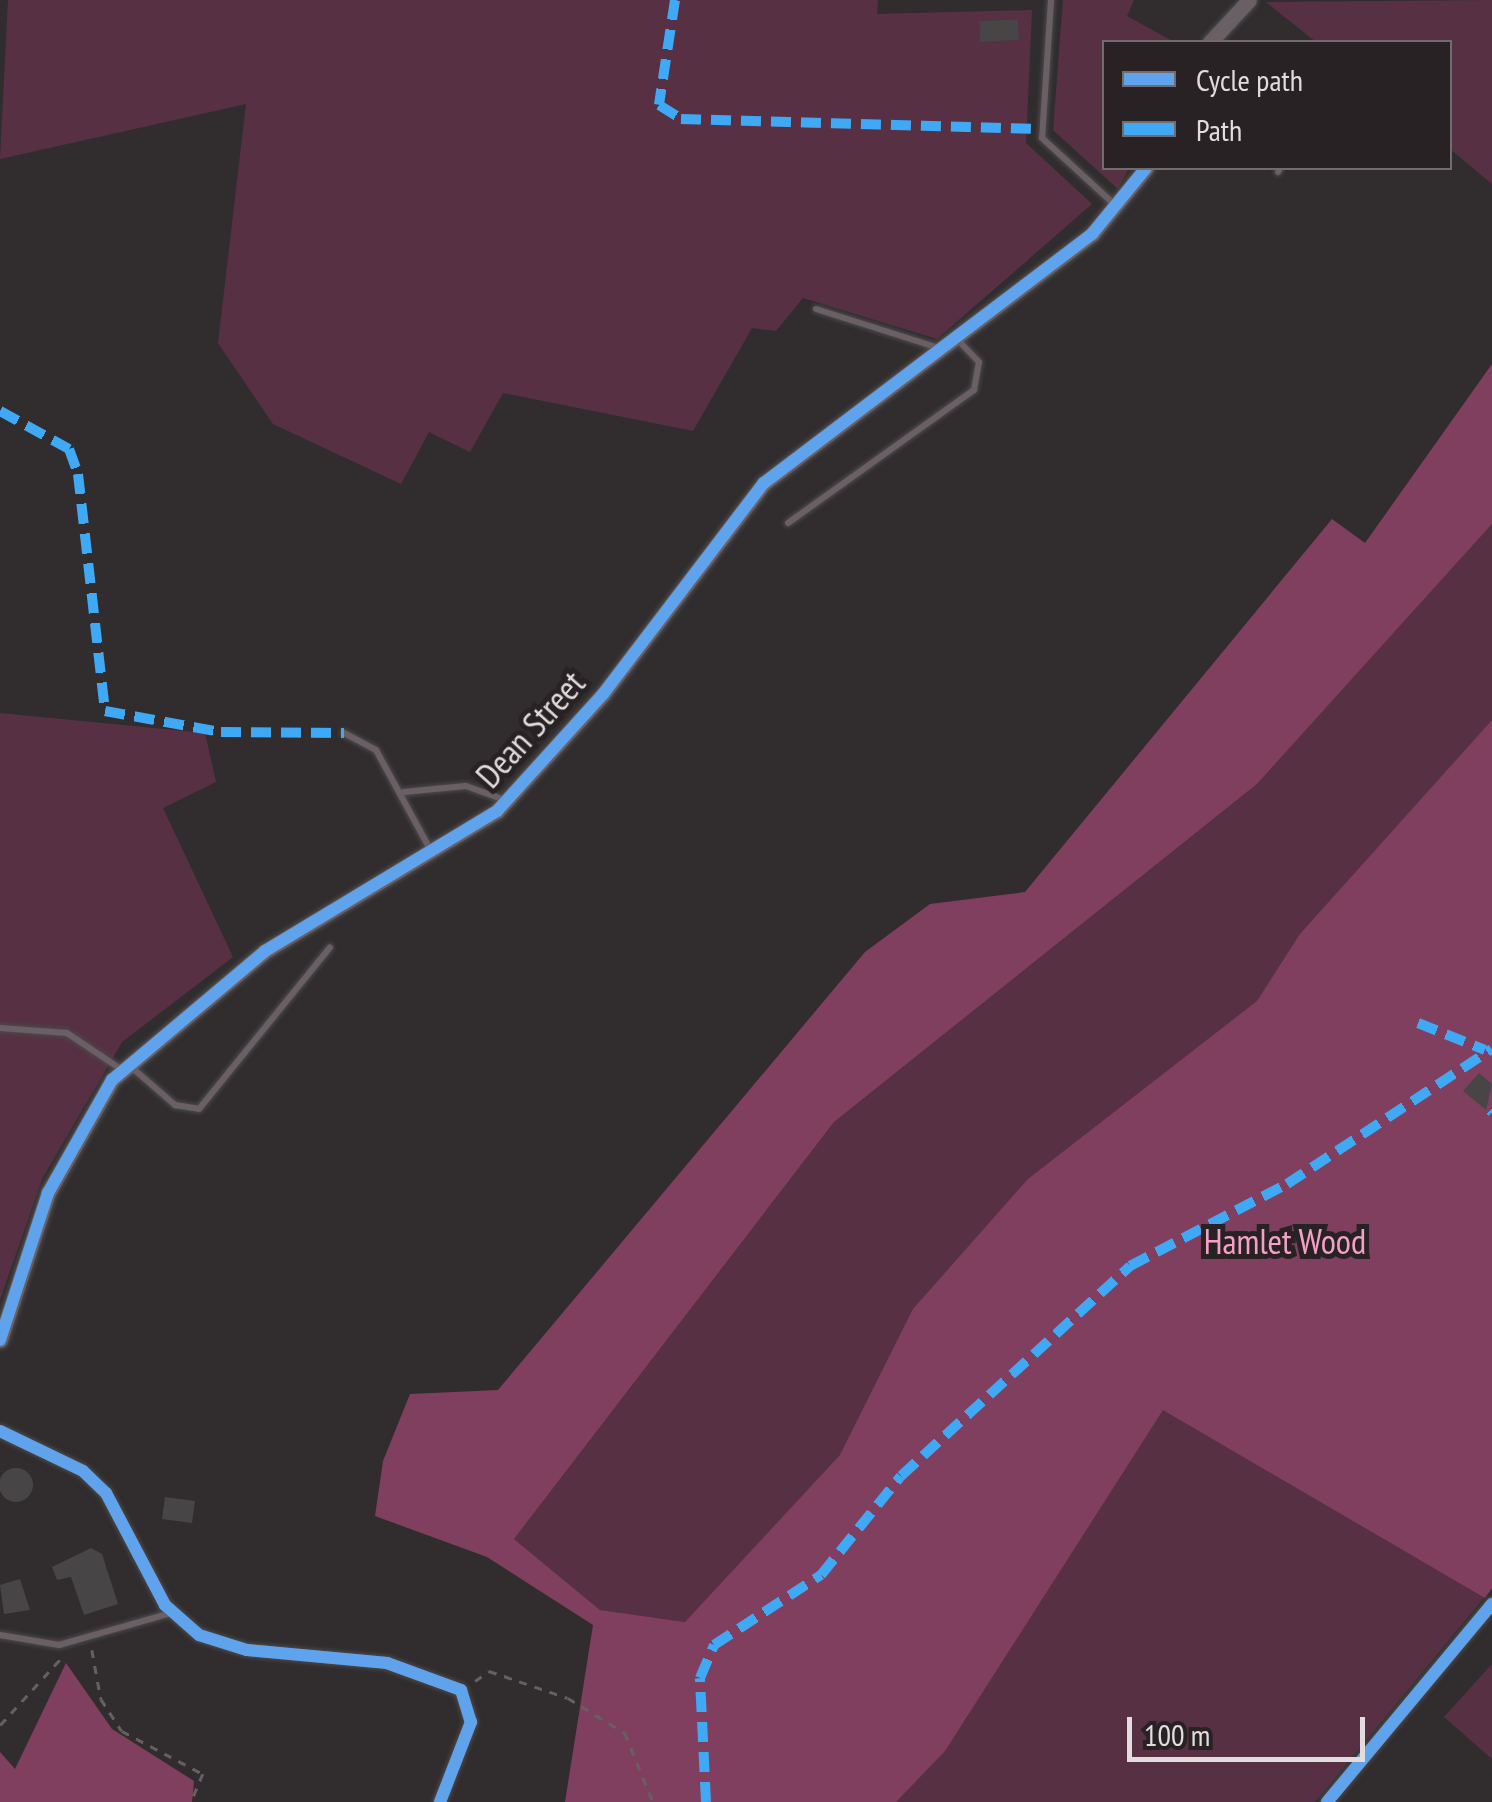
<!DOCTYPE html>
<style>
body{margin:0}
#map{position:relative;width:1492px;height:1802px;overflow:hidden;background:#312d2f;font-family:"PT Sans Narrow",sans-serif}
div>[style]{position:absolute}
.green>*{inset:0;background:#573143}
.forest>*{inset:0;background:#803f5e}
.building>*{inset:0;background:#484546}
.round{border-radius:50%}
.path>*{height:2.5px;margin-top:-1.25px;transform-origin:0;background:repeating-linear-gradient(90deg,#676063 0 8px,transparent 0 16px)}
.roads{filter:drop-shadow(0 0 2px #4c4a4b) drop-shadow(0 0 2px #4c4a4b)}
.service>*{height:6px;margin:-3px;padding:0 3px;transform-origin:3px;border-radius:3px;background:#6a5f64}
.minor>*{height:12px;margin:-6px;padding:0 6px;transform-origin:6px;border-radius:6px;background:#6a5f64}
.tertiary>*{height:15px;margin:-7.5px;padding:0 7.5px;transform-origin:7.5px;border-radius:7.5px;background:#6a5f64}
.quiet>*{height:10px;margin-top:-5px;transform-origin:0;background:repeating-linear-gradient(90deg,#3fa9f5 0 20px,transparent 0 30px)}
.cycleway>*{height:12px;margin:-6px;padding:0 6px;transform-origin:6px;border-radius:6px;background:#60a3ed}
span{translate:-50% -50%;white-space:nowrap;text-align:center;line-height:1.15;-webkit-text-stroke:10px #292225;paint-order:stroke}
.street-label{font-size:35px;color:#e2dcde}
.park-label{font-size:35px;color:#f5a0c6}
.legend{position:absolute;left:1102px;top:40px;width:350px;height:130px;box-sizing:border-box;background:#292225;border:2px solid #736c6f;margin:0;padding:12px 18px;list-style:none;font-size:30px;color:#e2dcde}
.legend li{display:flex;align-items:center;gap:20px;height:50px}
.legend b{width:50px;border:2px solid #736c6f}
.scale{position:absolute;left:1127px;top:1717px;width:238px;height:45px;box-sizing:border-box;border:5px solid #e2dcde;border-top:0;padding-left:12px;font-size:30px;line-height:35px;white-space:nowrap;color:#e2dcde;-webkit-text-stroke:8px #292225;paint-order:stroke}
</style>
<div id="map">
<div class="green">
<div style="clip-path:polygon(evenodd,8px 0,878px 0,877px 14px,1032px 10px,1026px 143px,1092px 204px,937px 339px,803px 298px,776px 331px,752px 328px,693px 431px,503px 393px,470px 452px,429px 432px,401px 484px,273px 424px,218px 343px,246px 104px,0 159px,8px 0,1018px 19px,1019px 40px,980px 41px,979px 21px,1018px 19px)"></div>
<div style="clip-path:polygon(1063px 0,1134px 0,1127px 16px,1174px 42px,1104px 42px,1104px 168px,1129px 168px,1118px 189px,1053px 130px)"></div>
<div style="clip-path:polygon(1492px 0,1492px 184px,1450px 149px,1450px 42px,1316px 42px,1266px 2px)"></div>
<div style="clip-path:polygon(1492px 524px,1492px 1588px,1315px 1802px,695px 1802px,685px 1622px,600px 1610px,514px 1539px,834px 1122px,1257px 784px)"></div>
<div style="clip-path:polygon(0 713px,205px 733px,216px 782px,163px 808px,233px 957px,122px 1042px,42px 1179px,0 1300px)"></div>
<div style="clip-path:polygon(1492px 1664px,1492px 1759px,1444px 1717px)"></div>
</div>
<div class="forest">
<div style="clip-path:polygon(1492px 364px,1492px 524px,1257px 784px,834px 1122px,514px 1539px,600px 1610px,685px 1622px,840px 1455px,913px 1309px,1028px 1179px,1257px 1001px,1300px 934px,1492px 720px,1492px 1588px,1485px 1598px,1163px 1410px,945px 1751px,896px 1802px,565px 1802px,593px 1625px,487px 1557px,375px 1516px,383px 1461px,410px 1394px,498px 1390px,865px 952px,930px 904px,1025px 892px,1332px 519px,1365px 543px)"></div>
<div style="clip-path:polygon(66px 1663px,112px 1729px,194px 1781px,192px 1802px,0 1802px,0 1752px,15px 1769px)"></div>
</div>
<div class="building">
<div style="clip-path:polygon(1018px 19px,1019px 40px,980px 42px,979px 21px)"></div>
<div style="clip-path:polygon(1479px 1073px,1492px 1084px,1486px 1110px,1463px 1091px)"></div>
<div class="round" style="left:-1px;top:1468px;width:34px;height:34px"></div>
<div style="clip-path:polygon(165px 1497px,195px 1501px,192px 1523px,162px 1519px)"></div>
<div style="clip-path:polygon(91px 1548px,102px 1554px,118px 1604px,84px 1615px,71px 1577px,57px 1580px,52px 1567px)"></div>
<div style="clip-path:polygon(20px 1579px,30px 1610px,4px 1614px,0 1585px)"></div>
</div>
<div class="path">
<div style="left:92px;top:1650px;width:50px;rotate:79.6deg"></div>
<div style="left:101px;top:1699px;width:38px;rotate:57deg"></div>
<div style="left:122px;top:1731px;width:92px;rotate:28deg"></div>
<div style="left:203px;top:1774px;width:30px;rotate:113deg"></div>
<div style="left:475px;top:1681px;width:17px;rotate:-36deg"></div>
<div style="left:489px;top:1671px;width:83px;rotate:18.9deg"></div>
<div style="left:568px;top:1698px;width:67px;rotate:31.6deg"></div>
<div style="left:625px;top:1733px;width:74px;rotate:67.9deg"></div>
<div style="left:0;top:1725px;width:92px;rotate:-47.6deg"></div>
</div>
<div class="roads">
<div class="service">
<div style="left:1051px;top:0;width:138px;rotate:93.7deg"></div>
<div style="left:1042px;top:138px;width:98px;rotate:42.5deg"></div>
<div style="left:1278px;top:172px;width:4px;rotate:-63deg"></div>
<div style="left:816px;top:309px;width:129px;rotate:17.6deg"></div>
<div style="left:788px;top:523px;width:229px;rotate:-35.6deg"></div>
<div style="left:974px;top:390px;width:28px;rotate:-80deg"></div>
<div style="left:979px;top:362px;width:33px;rotate:-134deg"></div>
<div style="left:344px;top:733px;width:36px;rotate:28deg"></div>
<div style="left:376px;top:750px;width:115px;rotate:61.4deg"></div>
<div style="left:404px;top:792px;width:62px;rotate:-5.5deg"></div>
<div style="left:466px;top:786px;width:41px;rotate:19.7deg"></div>
<div style="left:0;top:1028px;width:67px;rotate:4.3deg"></div>
<div style="left:67px;top:1033px;width:66px;rotate:33.9deg"></div>
<div style="left:130px;top:1066px;width:60px;rotate:40.9deg"></div>
<div style="left:175px;top:1105px;width:24px;rotate:9deg"></div>
<div style="left:199px;top:1109px;width:208px;rotate:-51deg"></div>
<div style="left:0;top:1635px;width:60px;rotate:9.6deg"></div>
<div style="left:59px;top:1645px;width:116px;rotate:-15.9deg"></div>
</div>
<div class="minor">
<div style="left:0;top:1431px;width:92px;rotate:25.7deg"></div>
<div style="left:83px;top:1471px;width:32px;rotate:44deg"></div>
<div style="left:106px;top:1493px;width:127px;rotate:62.2deg"></div>
<div style="left:165px;top:1605px;width:45px;rotate:41.4deg"></div>
<div style="left:199px;top:1635px;width:50px;rotate:17.4deg"></div>
<div style="left:247px;top:1650px;width:141px;rotate:5.3deg"></div>
<div style="left:387px;top:1663px;width:79px;rotate:20deg"></div>
<div style="left:461px;top:1690px;width:34px;rotate:73deg"></div>
<div style="left:471px;top:1722px;width:86px;rotate:111.2deg"></div>
<div style="left:1327px;top:1802px;width:258px;rotate:-50.2deg"></div>
</div>
<div class="tertiary">
<div style="left:1210px;top:42px;width:57px;rotate:-47.1deg"></div>
<div style="left:0;top:1340px;width:155px;rotate:-71.9deg"></div>
<div style="left:48px;top:1193px;width:130px;rotate:-60.5deg"></div>
<div style="left:112px;top:1080px;width:200px;rotate:-40.1deg"></div>
<div style="left:265px;top:951px;width:271px;rotate:-31.1deg"></div>
<div style="left:497px;top:811px;width:158px;rotate:-47.8deg"></div>
<div style="left:603px;top:694px;width:265px;rotate:-52.7deg"></div>
<div style="left:764px;top:483px;width:412px;rotate:-37.2deg"></div>
<div style="left:1092px;top:234px;width:85px;rotate:-50.7deg"></div>
</div>
</div>
<div class="quiet">
<div style="left:675px;top:0;width:106px;rotate:98.7deg"></div>
<div style="left:659px;top:105px;width:26px;rotate:32deg"></div>
<div style="left:681px;top:119px;width:358px;rotate:1.6deg"></div>
<div style="left:0;top:411px;width:79px;rotate:28.8deg"></div>
<div style="left:69px;top:449px;width:27px;rotate:70deg"></div>
<div style="left:78px;top:474px;width:239px;rotate:83.5deg"></div>
<div style="left:105px;top:711px;width:118px;rotate:10.3deg"></div>
<div style="left:221px;top:732px;width:123px;rotate:0.5deg"></div>
<div style="left:1418px;top:1023px;width:72px;rotate:21.9deg"></div>
<div style="left:1490px;top:1110px;width:3px;rotate:45deg"></div>
<div style="left:706px;top:1802px;width:124px;rotate:-92.8deg"></div>
<div style="left:700px;top:1678px;width:36px;rotate:-67deg"></div>
<div style="left:714px;top:1645px;width:128px;rotate:-33.2deg"></div>
<div style="left:821px;top:1575px;width:127px;rotate:-51.1deg"></div>
<div style="left:901px;top:1476px;width:311px;rotate:-42.5deg"></div>
<div style="left:1130px;top:1266px;width:177px;rotate:-27.6deg"></div>
<div style="left:1287px;top:1184px;width:245px;rotate:-33.4deg"></div>
</div>
<div class="cycleway">
<div style="left:0;top:1340px;width:155px;rotate:-71.9deg"></div>
<div style="left:48px;top:1193px;width:130px;rotate:-60.5deg"></div>
<div style="left:112px;top:1080px;width:200px;rotate:-40.1deg"></div>
<div style="left:265px;top:951px;width:271px;rotate:-31.1deg"></div>
<div style="left:497px;top:811px;width:158px;rotate:-47.8deg"></div>
<div style="left:603px;top:694px;width:265px;rotate:-52.7deg"></div>
<div style="left:764px;top:483px;width:412px;rotate:-37.2deg"></div>
<div style="left:1092px;top:234px;width:85px;rotate:-50.7deg"></div>
<div style="left:0;top:1431px;width:92px;rotate:25.7deg"></div>
<div style="left:83px;top:1471px;width:32px;rotate:44deg"></div>
<div style="left:106px;top:1493px;width:127px;rotate:62.2deg"></div>
<div style="left:165px;top:1605px;width:45px;rotate:41.4deg"></div>
<div style="left:199px;top:1635px;width:50px;rotate:17.4deg"></div>
<div style="left:247px;top:1650px;width:141px;rotate:5.3deg"></div>
<div style="left:387px;top:1663px;width:79px;rotate:20deg"></div>
<div style="left:461px;top:1690px;width:34px;rotate:73deg"></div>
<div style="left:471px;top:1722px;width:86px;rotate:111.2deg"></div>
<div style="left:1327px;top:1802px;width:258px;rotate:-50.2deg"></div>
</div>
<div class="street-label">
<span style="left:530px;top:729px;rotate:-48deg">Dean Street</span>
</div>
<div class="park-label">
<span style="left:1285px;top:1241px">Hamlet Wood</span>
</div>
<ul class="legend">
<li><b style="height:12px;background:#60a3ed"></b>Cycle path</li>
<li><b style="height:12px;background:#3fa9f5"></b>Path</li>
</ul>
<div class="scale">100 m</div>
</div>
